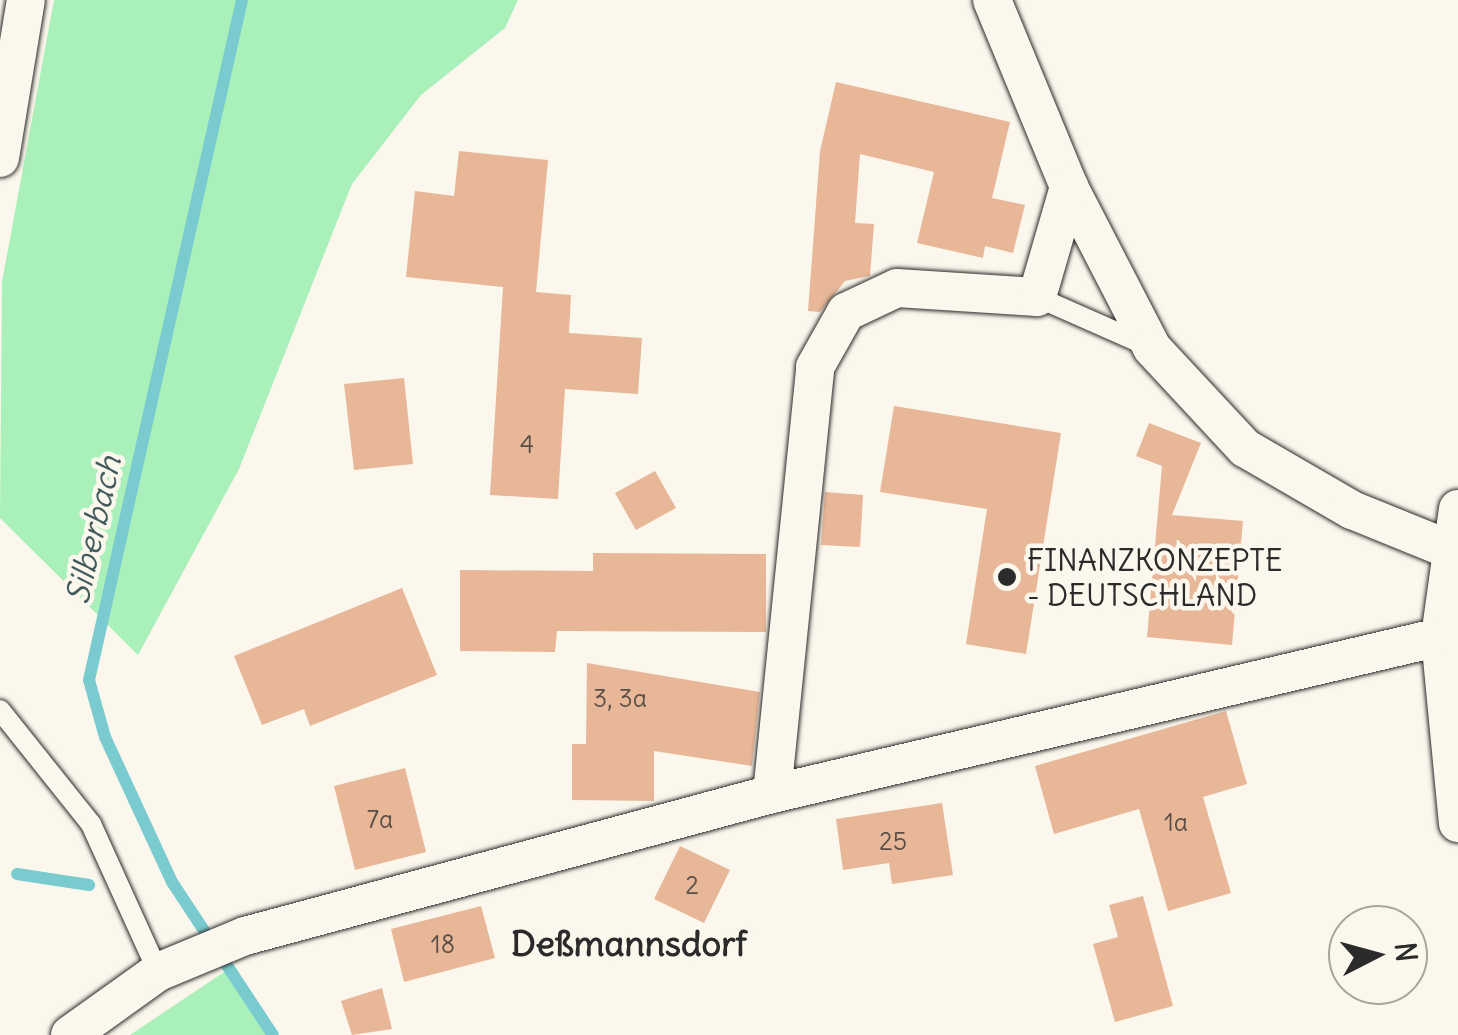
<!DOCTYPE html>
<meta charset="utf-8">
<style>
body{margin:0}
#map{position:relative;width:1458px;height:1035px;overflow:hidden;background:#fbf7ec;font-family:Delius,sans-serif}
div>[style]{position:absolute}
.green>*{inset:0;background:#aaf0bb}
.stream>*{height:12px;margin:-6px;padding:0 6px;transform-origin:6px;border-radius:6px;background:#79cbcf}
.building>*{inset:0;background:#e7b798}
.roads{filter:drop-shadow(0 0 2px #2b2b2b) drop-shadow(0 0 2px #2b2b2b)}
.lane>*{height:20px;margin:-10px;padding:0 10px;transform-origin:10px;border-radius:10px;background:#fbf7ec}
.street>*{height:38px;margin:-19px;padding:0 19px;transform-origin:19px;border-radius:19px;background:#fbf7ec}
.dots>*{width:28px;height:28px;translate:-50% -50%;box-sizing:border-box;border:5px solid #fbf7ec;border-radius:50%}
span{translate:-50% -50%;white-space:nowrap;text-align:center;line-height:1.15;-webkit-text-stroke:9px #fbf7ec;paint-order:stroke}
.number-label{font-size:25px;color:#5a4e46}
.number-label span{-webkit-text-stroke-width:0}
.poi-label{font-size:30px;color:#2b2b2b}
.left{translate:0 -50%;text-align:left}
.water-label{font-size:32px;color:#425b5c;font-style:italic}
.quarter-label{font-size:35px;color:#2b2b2b;font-weight:700}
.north{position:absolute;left:1328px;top:905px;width:100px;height:100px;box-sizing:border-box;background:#fbf7ec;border:2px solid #a8a59f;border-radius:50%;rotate:84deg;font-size:28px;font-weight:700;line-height:40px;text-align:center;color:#2b2b2b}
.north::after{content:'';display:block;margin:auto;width:35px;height:45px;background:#2b2b2b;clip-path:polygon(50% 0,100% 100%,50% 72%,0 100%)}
</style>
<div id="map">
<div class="green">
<div style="clip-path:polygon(54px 0,518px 0,505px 28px,421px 95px,352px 184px,239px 469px,138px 655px,0 518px,2px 282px)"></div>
<div style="clip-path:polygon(230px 968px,268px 1035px,130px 1035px)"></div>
</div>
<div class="stream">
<div style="left:242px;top:0;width:697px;rotate:102.68deg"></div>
<div style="left:89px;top:680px;width:59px;rotate:74.3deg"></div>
<div style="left:105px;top:737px;width:160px;rotate:65.2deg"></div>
<div style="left:172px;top:882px;width:183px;rotate:56.6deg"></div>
<div style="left:17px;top:874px;width:73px;rotate:8.7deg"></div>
</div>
<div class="building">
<div style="clip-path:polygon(836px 82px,1010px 122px,992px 198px,1025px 205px,1013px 253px,985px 246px,983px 258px,917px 243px,934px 172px,860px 154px,855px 223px,874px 224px,870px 276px,845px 281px,820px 312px,808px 311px,820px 151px)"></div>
<div style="clip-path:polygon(459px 151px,548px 160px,536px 292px,571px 295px,569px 333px,642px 338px,638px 394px,565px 389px,558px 499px,490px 495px,503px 287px,406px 277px,415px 191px,454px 196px)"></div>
<div style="clip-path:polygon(404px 378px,413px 464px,354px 470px,344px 384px)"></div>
<div style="clip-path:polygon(894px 406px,1061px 433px,1026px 654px,966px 644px,987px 509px,880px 492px)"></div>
<div style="clip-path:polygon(1149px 423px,1201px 443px,1172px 515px,1243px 521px,1232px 645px,1147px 637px,1162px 466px,1136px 456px)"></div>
<div style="clip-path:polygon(655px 471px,676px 508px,636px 530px,615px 493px)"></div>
<div style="clip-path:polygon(825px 492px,863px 495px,860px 547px,821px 545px)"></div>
<div style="clip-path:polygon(593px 553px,766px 554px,766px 632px,557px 631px,555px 652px,460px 651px,460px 570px,593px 571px)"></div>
<div style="clip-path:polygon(402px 588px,437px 675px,310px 726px,304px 709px,262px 725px,234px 656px)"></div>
<div style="clip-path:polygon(587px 663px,760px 692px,752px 766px,654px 751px,654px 801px,572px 800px,572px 744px,586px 744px)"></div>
<div style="clip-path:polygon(1226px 711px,1247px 784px,1203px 797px,1231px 893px,1168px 911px,1139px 809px,1054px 834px,1035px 766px)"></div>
<div style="clip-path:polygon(405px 768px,426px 852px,355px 870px,334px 786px)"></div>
<div style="clip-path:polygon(942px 803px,953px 875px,892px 884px,889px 863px,843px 870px,836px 819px)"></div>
<div style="clip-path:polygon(680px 846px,730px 870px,704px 923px,654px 899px)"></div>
<div style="clip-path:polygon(1143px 896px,1173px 1006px,1115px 1022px,1093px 944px,1118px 937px,1109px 905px)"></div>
<div style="clip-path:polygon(481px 906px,495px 958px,404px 982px,391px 929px)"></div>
<div style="clip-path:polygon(382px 988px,392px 1029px,352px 1035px,341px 1001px)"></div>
</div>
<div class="roads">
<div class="lane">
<div style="left:1037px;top:297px;width:119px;rotate:23.8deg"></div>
<div style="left:0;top:710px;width:146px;rotate:51.4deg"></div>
<div style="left:91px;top:824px;width:162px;rotate:65.6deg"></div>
</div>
<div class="street">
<div style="left:992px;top:0;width:202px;rotate:67.6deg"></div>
<div style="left:1069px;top:187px;width:181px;rotate:62.7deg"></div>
<div style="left:1152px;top:348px;width:137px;rotate:47.1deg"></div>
<div style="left:1245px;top:448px;width:124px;rotate:30.1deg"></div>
<div style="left:1352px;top:510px;width:114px;rotate:22.1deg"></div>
<div style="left:0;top:158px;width:160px;rotate:-80.7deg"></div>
<div style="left:1458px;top:509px;width:129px;rotate:98deg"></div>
<div style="left:1440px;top:637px;width:187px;rotate:84.5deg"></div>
<div style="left:772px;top:794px;width:429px;rotate:-84.2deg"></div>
<div style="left:815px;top:367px;width:63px;rotate:-60.6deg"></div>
<div style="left:846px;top:312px;width:56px;rotate:-25.2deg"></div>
<div style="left:897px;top:288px;width:140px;rotate:3.7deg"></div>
<div style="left:1037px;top:297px;width:115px;rotate:-73.8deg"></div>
<div style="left:70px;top:1035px;width:108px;rotate:-35.6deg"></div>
<div style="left:158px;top:972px;width:94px;rotate:-22.5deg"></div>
<div style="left:245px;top:936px;width:546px;rotate:-15.08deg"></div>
<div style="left:772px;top:794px;width:686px;rotate:-13.23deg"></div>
</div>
</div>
<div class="dots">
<div style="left:1007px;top:577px;background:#2b2b2b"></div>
</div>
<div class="number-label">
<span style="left:527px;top:444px">4</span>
<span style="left:620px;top:698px">3, 3a</span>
<span style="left:380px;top:819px">7a</span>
<span style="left:1176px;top:822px">1a</span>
<span style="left:893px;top:841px">25</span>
<span style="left:692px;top:885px">2</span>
<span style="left:443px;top:944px">18</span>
</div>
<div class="poi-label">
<span class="left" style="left:1027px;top:577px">FINANZKONZEPTE<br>- DEUTSCHLAND</span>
</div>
<div class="water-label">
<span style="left:94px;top:530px;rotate:-77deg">Silberbach</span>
</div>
<div class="quarter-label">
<span style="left:629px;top:943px">Deßmannsdorf</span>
</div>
<div class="north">N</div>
</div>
